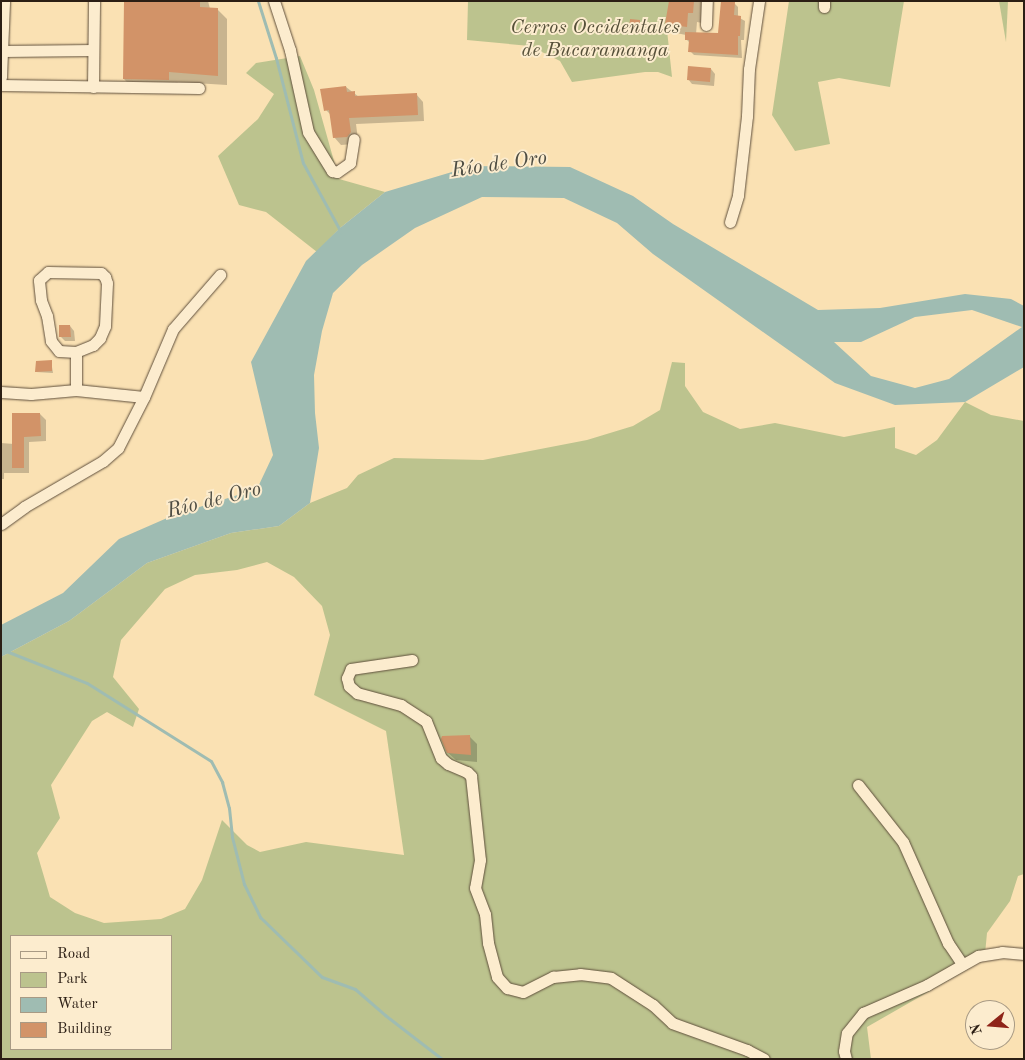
<!DOCTYPE html>
<meta charset="utf-8">
<style>
body{margin:0}
#map{position:relative;width:1025px;height:1060px;overflow:hidden;background:#fae1b3;font-family:"Old Standard TT",serif}
div>[style]{position:absolute}
.green>*{inset:0;background:#bcc38e}
.water>*{inset:0;background:#9fbcb2}
.shadow>*{inset:0;background:#0003}
.stream>*{height:3px;margin:-1.5px;padding:0 1.5px;transform-origin:1.5px;border-radius:1.5px;background:#9fbcb2}
.building>*{inset:0;background:#d29368}
.roads{filter:drop-shadow(0 0 1px #5f4f3c) drop-shadow(0 0 1px #5f4f3c)}
.minor>*{height:11px;margin:-5.5px;padding:0 5.5px;transform-origin:5.5px;border-radius:5.5px;background:#fcecce}
span{translate:-50% -50%;white-space:nowrap;text-align:center;line-height:1.15;-webkit-text-stroke:4px #fcecce;paint-order:stroke}
.park-label{font-size:20px;color:#565039;font-style:italic}
.water-label{font-size:21px;color:#4e4d43;font-style:italic}
.frame{position:absolute;inset:0;border:2px solid #2b1e14;pointer-events:none}
.legend{position:absolute;left:10px;top:935px;width:162px;height:115px;box-sizing:border-box;background:#fcecce;border:1px solid #a89a84;margin:0;padding:6px 9px;list-style:none;font-size:15px;color:#2b1e14}
.legend li{display:flex;align-items:center;gap:10px;height:25px}
.legend b{width:25px;border:1px solid #a89a84}
.north{position:absolute;left:965px;top:1000px;width:50px;height:50px;box-sizing:border-box;background:#fcecce;border:1px solid #a89a84;border-radius:50%;rotate:253deg;font-size:14px;font-weight:700;line-height:20px;text-align:center;color:#2b1e14}
.north::after{content:'';display:block;margin:auto;width:18px;height:22px;background:#8f2418;clip-path:polygon(50% 0,100% 100%,50% 72%,0 100%)}
</style>
<div id="map">
<div class="green">
<div style="clip-path:polygon(468px 1px,670px 1px,667px 30px,672px 77px,658px 72px,645px 72px,572px 82px,560px 61px,530px 46px,467px 40px)"></div>
<div style="clip-path:polygon(789px 1px,904px 1px,890px 87px,839px 78px,818px 82px,830px 144px,795px 151px,772px 115px)"></div>
<div style="clip-path:polygon(999px 1px,1008px 1px,1006px 42px)"></div>
<div style="clip-path:polygon(300px 56px,314px 90px,339px 179px,385px 192px,340px 228px,317px 252px,266px 212px,239px 205px,218px 156px,258px 119px,274px 94px,246px 73px,256px 63px)"></div>
<div style="clip-path:polygon(evenodd,672px 362px,685px 363px,685px 386px,703px 412px,740px 429px,775px 423px,844px 437px,895px 427px,895px 448px,916px 455px,937px 440px,965px 402px,991px 415px,1024px 421px,1024px 874px,1018px 876px,1010px 901px,987px 933px,985px 954px,970px 968px,867px 1027px,871px 1059px,1px 1059px,1px 657px,69px 621px,147px 563px,231px 533px,279px 526px,310px 503px,347px 488px,358px 475px,394px 458px,483px 460px,587px 440px,633px 426px,660px 410px,672px 362px,267px 562px,294px 577px,322px 606px,330px 635px,314px 695px,386px 731px,404px 855px,306px 842px,260px 852px,247px 845px,222px 820px,202px 880px,185px 909px,161px 919px,104px 923px,75px 913px,50px 897px,37px 853px,60px 818px,51px 785px,92px 721px,107px 712px,133px 727px,139px 709px,113px 677px,121px 640px,165px 589px,195px 575px,237px 570px,267px 562px,672px 362px,11px 936px,171px 936px,171px 1049px,11px 1049px,11px 936px)"></div>
</div>
<div class="water">
<div style="clip-path:polygon(evenodd,472px 166px,570px 167px,633px 196px,673px 224px,818px 310px,880px 308px,965px 294px,1011px 299px,1024px 306px,1024px 367px,965px 402px,895px 405px,835px 383px,653px 254px,617px 223px,564px 198px,482px 197px,415px 228px,362px 265px,333px 293px,322px 331px,314px 375px,315px 413px,319px 448px,310px 503px,279px 526px,231px 533px,147px 563px,69px 621px,1px 657px,1px 625px,63px 593px,119px 539px,174px 515px,257px 489px,273px 455px,251px 362px,306px 261px,340px 228px,385px 192px,472px 166px,972px 310px,1022px 327px,949px 379px,915px 388px,871px 376px,834px 342px,861px 342px,915px 317px,972px 310px)"></div>
</div>
<div class="shadow">
<div style="clip-path:polygon(126px 1px,208px 1px,210px 9px,217px 9px,227px 19px,227px 85px,178px 82px,178px 89px,134px 89px,124px 79px)"></div>
<div style="clip-path:polygon(670px 1px,704px 1px,702px 23px,697px 22px,696px 34px,719px 35px,734px 3px,738px 7px,738px 17px,745px 21px,744px 40px,741px 40px,742px 58px,694px 55px,690px 51px,690px 43px,686px 39px,686px 35px,676px 33px,667px 24px)"></div>
<div style="clip-path:polygon(639px 21px,641px 23px,640px 33px,632px 32px,630px 30px)"></div>
<div style="clip-path:polygon(711px 69px,715px 74px,714px 86px,692px 84px,688px 79px)"></div>
<div style="clip-path:polygon(346px 87px,359px 97px,416px 94px,423px 102px,424px 121px,356px 124px,358px 140px,354px 144px,341px 145px,334px 137px,331px 115px,326px 110px)"></div>
<div style="clip-path:polygon(70px 326px,74px 331px,75px 341px,65px 341px,61px 337px)"></div>
<div style="clip-path:polygon(51px 361px,53px 373px,36px 372px,37px 362px)"></div>
<div style="clip-path:polygon(40px 414px,46px 420px,46px 441px,29px 442px,29px 473px,4px 473px,4px 479px,1px 479px,1px 443px,14px 444px)"></div>
<div style="clip-path:polygon(470px 737px,477px 744px,477px 762px,456px 760px,448px 753px)"></div>
</div>
<div class="stream">
<div style="left:258px;top:1px;width:60px;rotate:72.5deg"></div>
<div style="left:276px;top:58px;width:108px;rotate:75.6deg"></div>
<div style="left:303px;top:163px;width:79px;rotate:61.2deg"></div>
<div style="left:1px;top:649px;width:92px;rotate:21.6deg"></div>
<div style="left:87px;top:683px;width:146px;rotate:32.2deg"></div>
<div style="left:211px;top:761px;width:24px;rotate:62deg"></div>
<div style="left:222px;top:782px;width:27px;rotate:75deg"></div>
<div style="left:229px;top:808px;width:29px;rotate:84deg"></div>
<div style="left:232px;top:837px;width:49px;rotate:75.7deg"></div>
<div style="left:244px;top:884px;width:37px;rotate:64deg"></div>
<div style="left:260px;top:917px;width:86px;rotate:44.1deg"></div>
<div style="left:322px;top:977px;width:35px;rotate:20deg"></div>
<div style="left:355px;top:989px;width:40px;rotate:41deg"></div>
<div style="left:385px;top:1015px;width:72px;rotate:37.7deg"></div>
</div>
<div class="building">
<div style="clip-path:polygon(124px 1px,200px 1px,200px 7px,218px 8px,218px 76px,169px 72px,169px 80px,123px 79px)"></div>
<div style="clip-path:polygon(669px 1px,694px 1px,693px 13px,688px 13px,687px 27px,665px 24px)"></div>
<div style="clip-path:polygon(721px 1px,735px 2px,734px 15px,741px 16px,740px 36px,738px 36px,738px 55px,688px 52px,689px 40px,685px 40px,685px 32px,718px 33px)"></div>
<div style="clip-path:polygon(630px 19px,640px 20px,639px 32px,629px 30px)"></div>
<div style="clip-path:polygon(688px 66px,711px 68px,710px 82px,687px 80px)"></div>
<div style="clip-path:polygon(346px 86px,347px 92px,355px 91px,355px 96px,417px 93px,418px 115px,349px 118px,351px 132px,347px 137px,333px 138px,329px 110px,324px 111px,320px 89px)"></div>
<div style="clip-path:polygon(59px 325px,70px 325px,71px 337px,59px 337px)"></div>
<div style="clip-path:polygon(52px 360px,52px 371px,35px 372px,36px 361px)"></div>
<div style="clip-path:polygon(12px 413px,40px 413px,41px 436px,24px 437px,24px 468px,12px 468px)"></div>
<div style="clip-path:polygon(470px 735px,471px 755px,447px 753px,441px 739px,442px 736px)"></div>
</div>
<div class="roads">
<div class="minor">
<div style="left:274px;top:1px;width:52px;rotate:71.9deg"></div>
<div style="left:290px;top:50px;width:84px;rotate:77.6deg"></div>
<div style="left:308px;top:132px;width:46px;rotate:58.4deg"></div>
<div style="left:332px;top:171px;width:5px;rotate:11deg"></div>
<div style="left:337px;top:172px;width:16px;rotate:-35deg"></div>
<div style="left:350px;top:163px;width:24px;rotate:-81deg"></div>
<div style="left:824px;top:7px;width:6px;rotate:-90deg"></div>
<div style="left:706px;top:25px;width:24px;rotate:-88deg"></div>
<div style="left:3px;top:51px;width:90px;rotate:-0.6deg"></div>
<div style="left:1px;top:77px;width:76px;rotate:-87.7deg"></div>
<div style="left:1px;top:85px;width:198px;rotate:0.9deg"></div>
<div style="left:93px;top:87px;width:86px;rotate:-89.3deg"></div>
<div style="left:730px;top:222px;width:28px;rotate:-73deg"></div>
<div style="left:738px;top:195px;width:80px;rotate:-83.5deg"></div>
<div style="left:747px;top:116px;width:47px;rotate:-87.6deg"></div>
<div style="left:749px;top:69px;width:69px;rotate:-81.6deg"></div>
<div style="left:48px;top:272px;width:53px;rotate:1.1deg"></div>
<div style="left:101px;top:273px;width:6px;rotate:45deg"></div>
<div style="left:105px;top:277px;width:6px;rotate:72deg"></div>
<div style="left:107px;top:283px;width:43px;rotate:92.7deg"></div>
<div style="left:105px;top:326px;width:13px;rotate:113deg"></div>
<div style="left:100px;top:338px;width:10px;rotate:135deg"></div>
<div style="left:93px;top:345px;width:18px;rotate:158deg"></div>
<div style="left:76px;top:352px;width:17px;rotate:-177deg"></div>
<div style="left:59px;top:351px;width:13px;rotate:-129deg"></div>
<div style="left:51px;top:341px;width:25px;rotate:-99deg"></div>
<div style="left:47px;top:316px;width:17px;rotate:-111deg"></div>
<div style="left:41px;top:300px;width:20px;rotate:-96deg"></div>
<div style="left:39px;top:280px;width:12px;rotate:-42deg"></div>
<div style="left:76px;top:352px;width:38px;rotate:90deg"></div>
<div style="left:1px;top:392px;width:30px;rotate:4deg"></div>
<div style="left:31px;top:394px;width:45px;rotate:-5.1deg"></div>
<div style="left:76px;top:390px;width:68px;rotate:5.9deg"></div>
<div style="left:1px;top:524px;width:29px;rotate:-36deg"></div>
<div style="left:24px;top:507px;width:91px;rotate:-30.2deg"></div>
<div style="left:103px;top:461px;width:20px;rotate:-41deg"></div>
<div style="left:118px;top:448px;width:57px;rotate:-63deg"></div>
<div style="left:144px;top:397px;width:74px;rotate:-66.9deg"></div>
<div style="left:173px;top:329px;width:72px;rotate:-49deg"></div>
<div style="left:412px;top:660px;width:62px;rotate:171.6deg"></div>
<div style="left:351px;top:669px;width:10px;rotate:114deg"></div>
<div style="left:347px;top:678px;width:8px;rotate:76deg"></div>
<div style="left:349px;top:686px;width:11px;rotate:41deg"></div>
<div style="left:357px;top:693px;width:46px;rotate:15.3deg"></div>
<div style="left:401px;top:705px;width:30px;rotate:33deg"></div>
<div style="left:426px;top:721px;width:40px;rotate:68deg"></div>
<div style="left:441px;top:758px;width:9px;rotate:41deg"></div>
<div style="left:448px;top:764px;width:21px;rotate:23deg"></div>
<div style="left:467px;top:772px;width:6px;rotate:45deg"></div>
<div style="left:471px;top:776px;width:84px;rotate:83.9deg"></div>
<div style="left:480px;top:860px;width:28px;rotate:100deg"></div>
<div style="left:475px;top:888px;width:28px;rotate:69deg"></div>
<div style="left:485px;top:914px;width:29px;rotate:84deg"></div>
<div style="left:488px;top:943px;width:35px;rotate:75deg"></div>
<div style="left:497px;top:977px;width:15px;rotate:48deg"></div>
<div style="left:507px;top:988px;width:16px;rotate:14deg"></div>
<div style="left:523px;top:992px;width:34px;rotate:-27deg"></div>
<div style="left:553px;top:977px;width:27px;rotate:-6deg"></div>
<div style="left:580px;top:974px;width:31px;rotate:7deg"></div>
<div style="left:611px;top:978px;width:50px;rotate:32.7deg"></div>
<div style="left:653px;top:1005px;width:26px;rotate:43deg"></div>
<div style="left:672px;top:1023px;width:80px;rotate:19.8deg"></div>
<div style="left:747px;top:1050px;width:19px;rotate:28deg"></div>
<div style="left:858px;top:785px;width:73px;rotate:51.7deg"></div>
<div style="left:903px;top:842px;width:111px;rotate:66deg"></div>
<div style="left:948px;top:943px;width:25px;rotate:56deg"></div>
<div style="left:846px;top:1059px;width:8px;rotate:-104deg"></div>
<div style="left:844px;top:1051px;width:18px;rotate:-81deg"></div>
<div style="left:847px;top:1033px;width:26px;rotate:-51deg"></div>
<div style="left:863px;top:1013px;width:70px;rotate:-23.6deg"></div>
<div style="left:927px;top:985px;width:59px;rotate:-29.6deg"></div>
<div style="left:978px;top:956px;width:24px;rotate:-9deg"></div>
<div style="left:1002px;top:952px;width:22px;rotate:5deg"></div>
</div>
</div>
<div class="park-label">
<span style="left:595px;top:40px">Cerros Occidentales<br>de Bucaramanga</span>
</div>
<div class="water-label">
<span style="left:499px;top:165px;rotate:-8deg">Río de Oro</span>
<span style="left:214px;top:501px;rotate:-14deg">Río de Oro</span>
</div>
<div class="frame"></div>
<ul class="legend">
<li><b style="height:6px;background:#fcecce"></b>Road</li>
<li><b style="height:14px;background:#bcc38e"></b>Park</li>
<li><b style="height:14px;background:#9fbcb2"></b>Water</li>
<li><b style="height:14px;background:#d29368"></b>Building</li>
</ul>
<div class="north">N</div>
</div>
